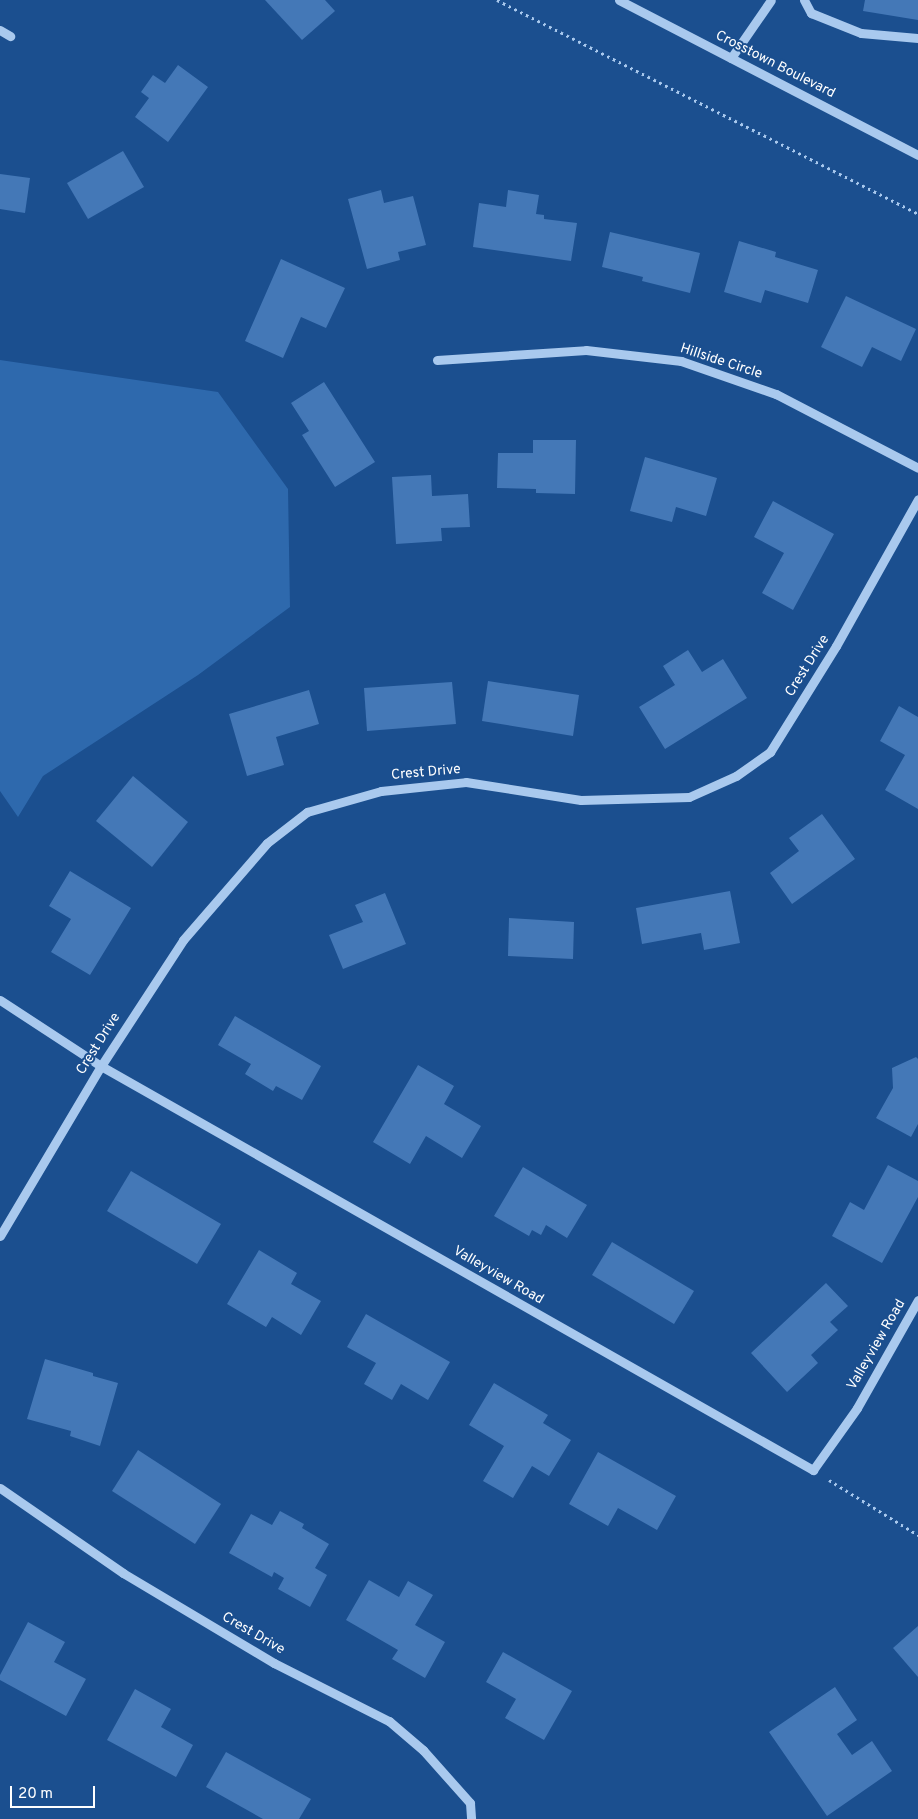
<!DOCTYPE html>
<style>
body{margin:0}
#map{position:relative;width:918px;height:1819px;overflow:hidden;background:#1b4f8f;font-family:Overpass,sans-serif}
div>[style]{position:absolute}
.green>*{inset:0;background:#2e69ad}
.building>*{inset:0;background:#4478b7}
.path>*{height:3px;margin-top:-1.5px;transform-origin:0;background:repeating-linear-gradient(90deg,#a9c9ee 0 2.5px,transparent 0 6.5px)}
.minor>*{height:9px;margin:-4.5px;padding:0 4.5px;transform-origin:4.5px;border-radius:4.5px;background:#a9c9ee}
span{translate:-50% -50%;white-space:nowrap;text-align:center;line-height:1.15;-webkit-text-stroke:4px #1b4f8f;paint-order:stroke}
.street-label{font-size:14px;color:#fff}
.scale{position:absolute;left:10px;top:1786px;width:85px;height:22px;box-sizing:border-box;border:2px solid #fff;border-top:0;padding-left:6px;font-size:15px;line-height:18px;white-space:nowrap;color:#fff;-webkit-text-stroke:4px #1b4f8f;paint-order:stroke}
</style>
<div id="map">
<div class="green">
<div style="clip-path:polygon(0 360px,218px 392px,288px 489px,290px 607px,198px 675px,43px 776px,18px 817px,0 791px)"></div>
</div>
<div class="building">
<div style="clip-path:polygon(265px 0,325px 0,335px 11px,302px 40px)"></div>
<div style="clip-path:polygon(865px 0,918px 0,918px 20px,863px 11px)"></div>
<div style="clip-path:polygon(178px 65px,208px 87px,168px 142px,135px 117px,149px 98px,141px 92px,153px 75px,165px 83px)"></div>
<div style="clip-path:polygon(123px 151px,144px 187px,88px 219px,67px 183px)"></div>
<div style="clip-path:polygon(0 174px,30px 178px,25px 213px,0 209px)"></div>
<div style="clip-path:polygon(381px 190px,384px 203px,413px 196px,426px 245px,398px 252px,400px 260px,367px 269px,348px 199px)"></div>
<div style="clip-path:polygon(508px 190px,539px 195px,536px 214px,544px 215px,544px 219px,577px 223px,571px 261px,473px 247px,479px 203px,506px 207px)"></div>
<div style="clip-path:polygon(610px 232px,700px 253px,690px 293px,642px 281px,643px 277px,602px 267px)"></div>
<div style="clip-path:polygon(739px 241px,776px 252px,775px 257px,818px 270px,808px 303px,765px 290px,761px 303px,724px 292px)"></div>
<div style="clip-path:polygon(281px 259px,345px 288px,326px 328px,301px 317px,283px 358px,245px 341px)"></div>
<div style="clip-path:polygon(846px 296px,916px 329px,901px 361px,872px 347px,862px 367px,821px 347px)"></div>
<div style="clip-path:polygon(324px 382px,375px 462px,335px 487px,302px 435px,309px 431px,291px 403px)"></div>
<div style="clip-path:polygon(533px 440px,576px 440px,575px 494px,536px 493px,536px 489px,497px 488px,498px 453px,533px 453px)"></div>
<div style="clip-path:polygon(645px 457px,717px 478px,706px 516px,676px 507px,672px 522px,630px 511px)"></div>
<div style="clip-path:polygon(431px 475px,432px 496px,468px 494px,470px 527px,441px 528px,442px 541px,396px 544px,392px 477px)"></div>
<div style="clip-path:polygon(773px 501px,834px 534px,793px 610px,762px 593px,784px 553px,754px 537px)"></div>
<div style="clip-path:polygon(688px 650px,702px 672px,723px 659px,747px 698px,665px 749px,639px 707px,675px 685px,663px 666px)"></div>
<div style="clip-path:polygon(488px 681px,579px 695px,573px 736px,482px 721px)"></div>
<div style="clip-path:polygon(452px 682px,456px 724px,367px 731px,364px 688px)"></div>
<div style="clip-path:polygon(309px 690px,319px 724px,276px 737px,284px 765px,247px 776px,229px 714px)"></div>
<div style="clip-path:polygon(899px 706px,918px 717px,918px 809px,885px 790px,905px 755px,880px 741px)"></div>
<div style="clip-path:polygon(133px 776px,188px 822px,152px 867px,96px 821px)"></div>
<div style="clip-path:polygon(822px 814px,855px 859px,792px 904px,770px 873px,799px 851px,789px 838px)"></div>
<div style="clip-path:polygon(70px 871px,131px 908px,90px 975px,51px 952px,71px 919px,49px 906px)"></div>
<div style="clip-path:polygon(730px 891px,740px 943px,704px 950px,701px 933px,642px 944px,636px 908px)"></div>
<div style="clip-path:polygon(385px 893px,406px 944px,343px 969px,329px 935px,363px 922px,355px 905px)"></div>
<div style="clip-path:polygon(509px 918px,574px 922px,573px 959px,508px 956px)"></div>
<div style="clip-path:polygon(235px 1016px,321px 1066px,302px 1100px,276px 1086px,273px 1091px,245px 1074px,251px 1064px,218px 1045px)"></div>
<div style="clip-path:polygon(916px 1057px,918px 1059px,918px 1124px,911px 1137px,876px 1118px,893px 1088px,892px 1068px)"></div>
<div style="clip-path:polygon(418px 1065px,454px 1086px,444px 1104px,481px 1126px,462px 1158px,426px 1136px,410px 1164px,373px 1142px)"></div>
<div style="clip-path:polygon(888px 1165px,918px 1181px,918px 1197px,882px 1263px,832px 1236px,850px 1202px,864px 1210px)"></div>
<div style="clip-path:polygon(523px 1167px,587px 1205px,567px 1238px,546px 1225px,541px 1235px,532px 1230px,529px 1236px,494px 1216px)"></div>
<div style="clip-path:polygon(131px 1171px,221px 1224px,197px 1264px,107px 1211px)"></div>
<div style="clip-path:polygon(612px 1242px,694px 1291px,674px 1324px,592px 1275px)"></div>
<div style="clip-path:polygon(259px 1250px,297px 1273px,291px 1284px,321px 1301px,301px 1335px,272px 1317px,266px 1327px,227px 1304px)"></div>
<div style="clip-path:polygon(826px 1283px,848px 1306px,830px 1322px,838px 1330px,811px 1355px,818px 1363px,787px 1392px,751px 1353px)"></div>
<div style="clip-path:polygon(366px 1314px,450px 1362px,428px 1400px,401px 1384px,392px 1400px,364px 1384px,376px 1363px,347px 1347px)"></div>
<div style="clip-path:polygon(45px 1359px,93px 1373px,93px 1376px,118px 1383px,100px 1446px,70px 1436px,71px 1431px,27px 1419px)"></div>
<div style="clip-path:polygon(494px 1383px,548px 1415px,543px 1423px,571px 1440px,549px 1476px,532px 1466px,513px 1498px,483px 1481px,504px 1446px,469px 1425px)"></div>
<div style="clip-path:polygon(138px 1450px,221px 1504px,195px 1544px,112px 1491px)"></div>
<div style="clip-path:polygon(598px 1452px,676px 1496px,657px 1530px,618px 1508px,608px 1526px,569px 1504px)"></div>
<div style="clip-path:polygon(280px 1511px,304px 1524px,302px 1528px,329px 1544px,315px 1568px,327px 1575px,310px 1607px,278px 1589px,284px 1578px,274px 1572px,272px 1577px,229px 1553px,251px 1514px,272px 1525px)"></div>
<div style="clip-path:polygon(369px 1580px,399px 1597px,408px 1581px,433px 1595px,415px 1625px,445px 1642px,425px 1678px,392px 1659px,398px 1650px,346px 1620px)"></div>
<div style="clip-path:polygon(28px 1622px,65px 1642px,54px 1662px,86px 1679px,66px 1716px,0 1680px,0 1675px)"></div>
<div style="clip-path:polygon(918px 1626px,918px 1677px,893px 1648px)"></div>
<div style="clip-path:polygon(503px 1652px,572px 1691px,544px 1740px,505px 1718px,516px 1699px,486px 1682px)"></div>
<div style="clip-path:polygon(835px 1687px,857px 1720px,837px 1734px,852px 1755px,872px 1741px,892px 1771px,827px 1816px,769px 1732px)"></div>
<div style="clip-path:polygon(135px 1689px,171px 1709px,161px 1727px,193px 1745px,176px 1777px,107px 1740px)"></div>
<div style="clip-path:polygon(226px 1752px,311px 1799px,299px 1819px,263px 1819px,206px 1787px)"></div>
</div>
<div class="path">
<div style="left:497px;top:0;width:472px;rotate:26.9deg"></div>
<div style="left:829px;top:1480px;width:105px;rotate:31.7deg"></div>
</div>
<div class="minor">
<div style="left:619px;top:0;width:337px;rotate:27.4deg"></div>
<div style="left:804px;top:0;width:15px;rotate:62deg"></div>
<div style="left:811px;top:13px;width:54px;rotate:21.8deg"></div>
<div style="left:861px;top:33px;width:57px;rotate:5deg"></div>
<div style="left:0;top:30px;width:12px;rotate:31deg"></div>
<div style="left:731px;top:58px;width:70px;rotate:-55.4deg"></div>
<div style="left:437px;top:360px;width:149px;rotate:-3.8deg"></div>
<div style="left:586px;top:350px;width:96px;rotate:6.6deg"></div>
<div style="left:681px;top:361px;width:101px;rotate:19.2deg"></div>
<div style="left:776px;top:394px;width:160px;rotate:27.5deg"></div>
<div style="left:0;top:1000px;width:121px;rotate:33.2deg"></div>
<div style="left:101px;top:1066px;width:819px;rotate:29.57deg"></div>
<div style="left:813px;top:1470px;width:76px;rotate:-54.6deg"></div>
<div style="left:857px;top:1408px;width:124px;rotate:-60.5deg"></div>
<div style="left:0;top:1236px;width:198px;rotate:-59.3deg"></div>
<div style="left:101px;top:1066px;width:150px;rotate:-56.9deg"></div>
<div style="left:183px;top:940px;width:128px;rotate:-49.1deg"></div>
<div style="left:267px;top:843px;width:51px;rotate:-37.8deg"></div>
<div style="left:307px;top:812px;width:77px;rotate:-15.8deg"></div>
<div style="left:381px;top:791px;width:85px;rotate:-6deg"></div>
<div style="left:466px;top:782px;width:116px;rotate:8.9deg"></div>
<div style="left:581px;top:800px;width:108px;rotate:-1.6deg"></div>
<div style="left:689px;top:797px;width:51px;rotate:-24.1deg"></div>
<div style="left:736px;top:776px;width:42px;rotate:-35.2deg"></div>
<div style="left:770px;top:752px;width:125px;rotate:-58.1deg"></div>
<div style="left:836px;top:646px;width:168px;rotate:-60.8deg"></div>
<div style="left:0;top:1488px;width:150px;rotate:34.6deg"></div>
<div style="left:123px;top:1573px;width:176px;rotate:30.8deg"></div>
<div style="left:274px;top:1663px;width:129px;rotate:26.8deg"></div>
<div style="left:389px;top:1721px;width:45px;rotate:40.5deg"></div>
<div style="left:423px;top:1750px;width:71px;rotate:48.4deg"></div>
<div style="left:470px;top:1803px;width:16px;rotate:86deg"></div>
</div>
<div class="street-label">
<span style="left:775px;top:65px;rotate:27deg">Crosstown Boulevard</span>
<span style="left:721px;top:362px;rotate:18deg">Hillside Circle</span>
<span style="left:808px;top:666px;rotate:-58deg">Crest Drive</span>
<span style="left:426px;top:773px;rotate:-5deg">Crest Drive</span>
<span style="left:99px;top:1044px;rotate:-58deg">Crest Drive</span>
<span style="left:498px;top:1276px;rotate:30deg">Valleyview Road</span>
<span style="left:877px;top:1345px;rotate:-60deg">Valleyview Road</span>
<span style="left:253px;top:1634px;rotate:30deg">Crest Drive</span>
</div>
<div class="scale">20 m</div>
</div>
